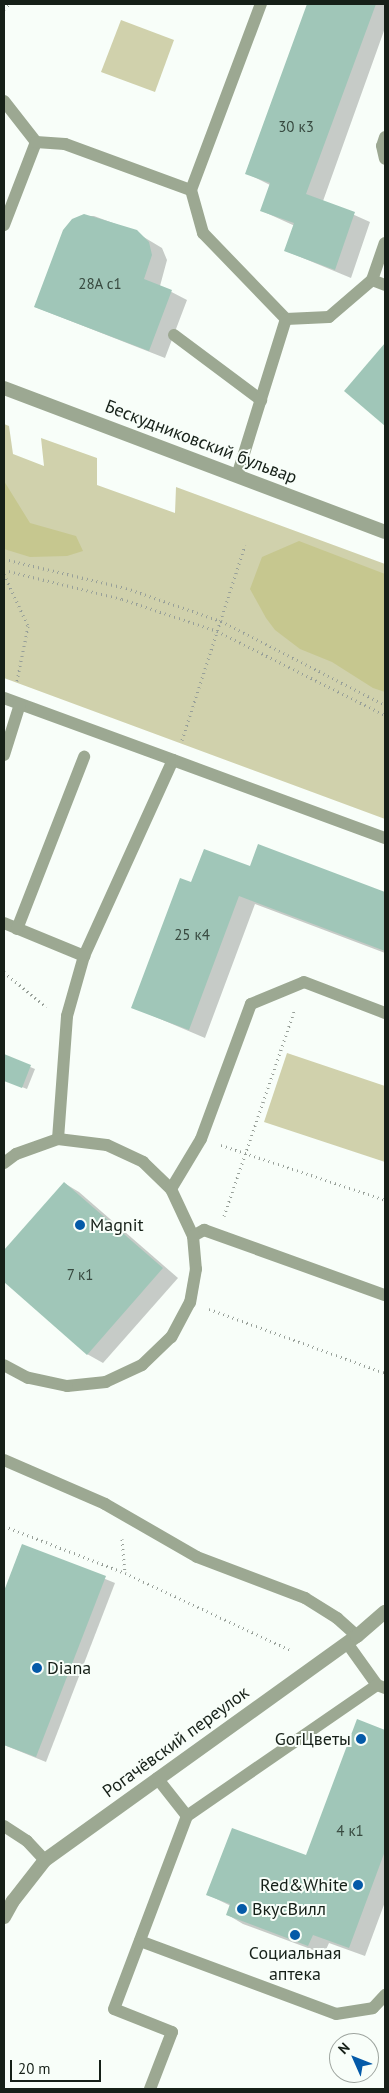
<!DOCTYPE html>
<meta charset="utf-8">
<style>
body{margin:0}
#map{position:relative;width:389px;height:2093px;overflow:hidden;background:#f8fef9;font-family:"PT Sans",sans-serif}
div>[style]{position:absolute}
.green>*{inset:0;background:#d0d1ac}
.forest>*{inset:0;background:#c6c78f}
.shadow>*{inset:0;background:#0003}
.building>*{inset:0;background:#a0c6b8}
.path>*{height:3px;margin-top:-1.5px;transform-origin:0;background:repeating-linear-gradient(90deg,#98a099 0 1px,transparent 0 5px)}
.service>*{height:12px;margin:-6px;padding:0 6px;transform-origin:6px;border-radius:6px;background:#9ca892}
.minor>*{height:14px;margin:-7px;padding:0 7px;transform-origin:7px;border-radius:7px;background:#9ca892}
.tertiary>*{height:14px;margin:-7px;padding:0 7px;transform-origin:7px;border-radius:7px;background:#9ca892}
.dots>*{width:14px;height:14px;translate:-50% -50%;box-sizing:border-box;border:2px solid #f8fef9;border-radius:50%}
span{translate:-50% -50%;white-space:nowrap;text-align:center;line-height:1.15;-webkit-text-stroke:4px #f8fef9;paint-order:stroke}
.number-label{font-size:15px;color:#384a40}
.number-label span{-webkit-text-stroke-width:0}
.street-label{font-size:18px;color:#162018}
.poi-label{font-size:18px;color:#162018}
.left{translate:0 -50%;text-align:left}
.right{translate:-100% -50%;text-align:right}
.frame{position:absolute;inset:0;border:5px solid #162018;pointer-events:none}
.north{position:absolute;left:329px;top:2033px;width:50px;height:50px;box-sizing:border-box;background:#f8fef9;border:1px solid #9ea59f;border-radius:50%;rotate:314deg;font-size:14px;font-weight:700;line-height:20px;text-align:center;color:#162018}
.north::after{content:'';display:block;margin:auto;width:18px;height:22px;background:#045aa8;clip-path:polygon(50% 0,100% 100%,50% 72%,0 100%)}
.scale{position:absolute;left:10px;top:2060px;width:91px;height:22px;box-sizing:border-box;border:2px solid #162018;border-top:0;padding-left:6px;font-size:15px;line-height:18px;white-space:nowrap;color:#162018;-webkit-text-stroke:4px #f8fef9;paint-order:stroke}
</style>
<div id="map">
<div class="green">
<div style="clip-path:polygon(121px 20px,174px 40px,155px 92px,101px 72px)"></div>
<div style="clip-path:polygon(4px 424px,9px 426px,13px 454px,44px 466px,41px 438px,97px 458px,97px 485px,175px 513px,176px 487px,385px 564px,385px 819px,4px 678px)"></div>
<div style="clip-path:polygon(287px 1053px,385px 1086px,385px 1162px,264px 1122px)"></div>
</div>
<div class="forest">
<div style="clip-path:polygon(4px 481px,30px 523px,76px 536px,83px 551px,67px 556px,30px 557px,4px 549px)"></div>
<div style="clip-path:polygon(299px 541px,385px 574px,385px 692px,373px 688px,332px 662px,300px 649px,275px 630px,266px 618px,250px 589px,262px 557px)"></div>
</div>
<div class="shadow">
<div style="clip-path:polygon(308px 4px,385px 4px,385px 28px,323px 201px,370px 222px,351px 278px,286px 251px,295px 226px,262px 211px,270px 185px,246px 173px)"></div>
<div style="clip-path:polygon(80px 216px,94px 216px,132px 230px,162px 248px,167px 260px,160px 286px,187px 300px,165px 358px,35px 307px)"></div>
<div style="clip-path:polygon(385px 345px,385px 425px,346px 391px)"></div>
<div style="clip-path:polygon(259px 846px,385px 893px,385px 953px,255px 904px,205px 1038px,132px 1007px,192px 884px,251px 868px)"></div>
<div style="clip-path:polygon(4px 1056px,35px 1069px,27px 1089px,4px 1080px)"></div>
<div style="clip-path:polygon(64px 1183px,79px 1192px,178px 1278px,103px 1363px,87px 1354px,4px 1281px,4px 1252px)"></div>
<div style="clip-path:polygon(22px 1545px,115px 1583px,46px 1762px,4px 1745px,4px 1594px)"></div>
<div style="clip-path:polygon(358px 1721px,385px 1731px,385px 1902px,365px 1956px,329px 1943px,324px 1954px,243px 1924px,228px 1915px,231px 1906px,208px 1895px,307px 1857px)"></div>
</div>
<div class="building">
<div style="clip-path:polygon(307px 4px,376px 4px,306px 194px,355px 212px,335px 270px,284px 251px,294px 223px,260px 211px,270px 183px,245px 174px)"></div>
<div style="clip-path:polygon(84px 214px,137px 230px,149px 242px,152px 255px,144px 279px,172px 290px,149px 351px,34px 307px,63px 230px,72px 219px)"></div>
<div style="clip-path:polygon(385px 343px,385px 426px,344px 391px)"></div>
<div style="clip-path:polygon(258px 844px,385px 892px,385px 951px,239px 896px,189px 1030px,131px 1008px,180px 878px,191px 882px,204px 849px,250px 866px)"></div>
<div style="clip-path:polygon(4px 1054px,31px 1065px,22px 1088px,4px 1081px)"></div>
<div style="clip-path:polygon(64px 1182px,163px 1268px,87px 1355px,4px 1282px,4px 1250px)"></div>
<div style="clip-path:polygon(22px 1544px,106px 1576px,36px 1757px,4px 1745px,4px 1591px)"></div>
<div style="clip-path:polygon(357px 1719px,385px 1730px,385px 1851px,349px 1948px,313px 1935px,308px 1946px,226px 1915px,230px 1904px,206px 1895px,232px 1828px,306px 1855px)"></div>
</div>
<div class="path">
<div style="left:4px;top:9px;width:8px;rotate:-40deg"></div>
<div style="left:4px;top:559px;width:125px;rotate:13.4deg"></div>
<div style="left:126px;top:588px;width:101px;rotate:19.2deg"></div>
<div style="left:221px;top:621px;width:184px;rotate:27.1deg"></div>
<div style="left:4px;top:570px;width:122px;rotate:13.8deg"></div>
<div style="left:122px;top:599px;width:100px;rotate:18.6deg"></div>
<div style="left:217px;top:631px;width:188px;rotate:26.6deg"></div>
<div style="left:4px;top:574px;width:57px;rotate:65.2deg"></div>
<div style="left:28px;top:626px;width:56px;rotate:101.3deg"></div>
<div style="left:182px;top:740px;width:205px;rotate:-72.1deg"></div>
<div style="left:4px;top:972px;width:55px;rotate:39.8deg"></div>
<div style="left:221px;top:1145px;width:173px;rotate:18.5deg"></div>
<div style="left:224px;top:1216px;width:219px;rotate:-71.1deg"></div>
<div style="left:209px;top:1309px;width:187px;rotate:20deg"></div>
<div style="left:4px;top:1526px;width:130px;rotate:21.2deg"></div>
<div style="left:125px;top:1573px;width:182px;rotate:25deg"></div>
<div style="left:122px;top:1539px;width:34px;rotate:85deg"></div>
</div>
<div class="service">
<div style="left:4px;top:101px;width:52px;rotate:52deg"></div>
<div style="left:36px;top:142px;width:89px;rotate:111.1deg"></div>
<div style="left:385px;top:137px;width:9px;rotate:108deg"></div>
<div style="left:382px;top:146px;width:13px;rotate:77deg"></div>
<div style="left:36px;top:142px;width:29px;rotate:4deg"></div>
<div style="left:65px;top:144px;width:134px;rotate:20.1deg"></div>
<div style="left:191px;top:190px;width:45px;rotate:74.4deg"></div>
<div style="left:203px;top:233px;width:120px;rotate:46deg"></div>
<div style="left:286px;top:319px;width:43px;rotate:-2.7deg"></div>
<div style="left:329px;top:317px;width:57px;rotate:-40.7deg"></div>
<div style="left:372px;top:280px;width:14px;rotate:21deg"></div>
<div style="left:191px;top:190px;width:199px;rotate:-69.4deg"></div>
<div style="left:372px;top:280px;width:39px;rotate:-71deg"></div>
<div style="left:174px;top:335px;width:109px;rotate:36.8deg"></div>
<div style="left:237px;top:476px;width:164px;rotate:-72.7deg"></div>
<div style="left:4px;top:698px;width:180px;rotate:20.1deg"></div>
<div style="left:4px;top:755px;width:53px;rotate:-72.6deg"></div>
<div style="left:4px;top:923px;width:87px;rotate:22.4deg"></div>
<div style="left:17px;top:929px;width:185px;rotate:-68.7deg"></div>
<div style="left:58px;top:1139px;width:123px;rotate:-85.8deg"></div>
<div style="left:67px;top:1016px;width:62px;rotate:-74.2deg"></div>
<div style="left:84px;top:956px;width:215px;rotate:-65.6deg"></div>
<div style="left:173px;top:760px;width:226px;rotate:20.2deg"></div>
<div style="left:4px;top:1163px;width:15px;rotate:-37deg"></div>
<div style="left:16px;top:1154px;width:45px;rotate:-19.7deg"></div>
<div style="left:58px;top:1139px;width:49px;rotate:7deg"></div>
<div style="left:107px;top:1145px;width:40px;rotate:25deg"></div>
<div style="left:143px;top:1162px;width:39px;rotate:44deg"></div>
<div style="left:171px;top:1189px;width:52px;rotate:64.9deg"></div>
<div style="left:193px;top:1236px;width:33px;rotate:85deg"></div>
<div style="left:196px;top:1269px;width:34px;rotate:100deg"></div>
<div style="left:190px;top:1302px;width:40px;rotate:118deg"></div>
<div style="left:171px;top:1337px;width:40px;rotate:136deg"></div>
<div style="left:142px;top:1365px;width:40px;rotate:155deg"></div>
<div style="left:106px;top:1382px;width:39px;rotate:174deg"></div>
<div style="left:67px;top:1386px;width:40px;rotate:-168deg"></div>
<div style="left:28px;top:1378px;width:27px;rotate:-152deg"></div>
<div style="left:171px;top:1189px;width:58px;rotate:-59deg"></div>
<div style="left:201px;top:1139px;width:144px;rotate:-69.7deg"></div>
<div style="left:251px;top:1004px;width:57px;rotate:-22.5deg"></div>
<div style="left:304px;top:982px;width:87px;rotate:20.9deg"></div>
<div style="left:193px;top:1236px;width:13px;rotate:-29deg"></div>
<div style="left:204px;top:1230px;width:192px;rotate:19.8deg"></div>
<div style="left:4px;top:1460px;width:110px;rotate:23.5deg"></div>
<div style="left:105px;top:1504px;width:106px;rotate:29.9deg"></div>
<div style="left:197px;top:1557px;width:116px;rotate:20.8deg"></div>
<div style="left:305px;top:1598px;width:38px;rotate:32deg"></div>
<div style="left:337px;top:1618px;width:27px;rotate:42deg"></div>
<div style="left:347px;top:1643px;width:52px;rotate:54.5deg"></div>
<div style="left:377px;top:1685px;width:9px;rotate:21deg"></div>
<div style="left:187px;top:1816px;width:231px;rotate:-34.6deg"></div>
<div style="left:4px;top:1826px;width:27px;rotate:33deg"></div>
<div style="left:27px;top:1841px;width:26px;rotate:47deg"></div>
<div style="left:140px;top:1941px;width:209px;rotate:20.4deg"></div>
<div style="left:336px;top:2014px;width:37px;rotate:-9deg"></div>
<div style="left:373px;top:2008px;width:18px;rotate:-47deg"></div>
<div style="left:150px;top:2089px;width:61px;rotate:-68.9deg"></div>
<div style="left:172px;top:2032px;width:62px;rotate:-158.4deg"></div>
<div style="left:114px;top:2009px;width:206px;rotate:-69.3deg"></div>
<div style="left:187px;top:1816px;width:48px;rotate:-128.3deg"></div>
</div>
<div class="minor">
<div style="left:4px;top:1917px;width:18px;rotate:-61deg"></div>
<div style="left:13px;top:1901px;width:52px;rotate:-52deg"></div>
<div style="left:45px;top:1860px;width:384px;rotate:-35.7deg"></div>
<div style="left:357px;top:1636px;width:37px;rotate:-41deg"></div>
</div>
<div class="tertiary">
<div style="left:4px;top:388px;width:407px;rotate:20.7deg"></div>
</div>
<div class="dots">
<div style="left:80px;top:1225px;background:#045aa8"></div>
<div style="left:37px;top:1668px;background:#045aa8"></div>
<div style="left:361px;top:1739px;background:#045aa8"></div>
<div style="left:358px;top:1885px;background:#045aa8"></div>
<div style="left:242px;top:1909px;background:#045aa8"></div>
<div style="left:295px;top:1935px;background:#045aa8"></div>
</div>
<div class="number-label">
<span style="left:296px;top:127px">30 к3</span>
<span style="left:100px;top:284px">28А с1</span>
<span style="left:192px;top:935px">25 к4</span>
<span style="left:80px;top:1275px">7 к1</span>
<span style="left:350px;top:1831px">4 к1</span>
</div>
<div class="street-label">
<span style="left:201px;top:442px;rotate:21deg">Бескудниковский бульвар</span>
<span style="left:176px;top:1742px;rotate:-36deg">Рогачёвский переулок</span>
</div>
<div class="poi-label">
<span class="left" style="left:90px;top:1225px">Magnit</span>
<span class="left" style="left:47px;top:1668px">Diana</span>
<span class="right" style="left:351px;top:1739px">GorЦветы</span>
<span class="right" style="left:348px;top:1885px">Red&amp;White</span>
<span class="left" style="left:252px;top:1909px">ВкусВилл</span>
<span style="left:295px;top:1964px">Социальная<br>аптека</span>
</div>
<div class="frame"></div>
<div class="north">N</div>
<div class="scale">20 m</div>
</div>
